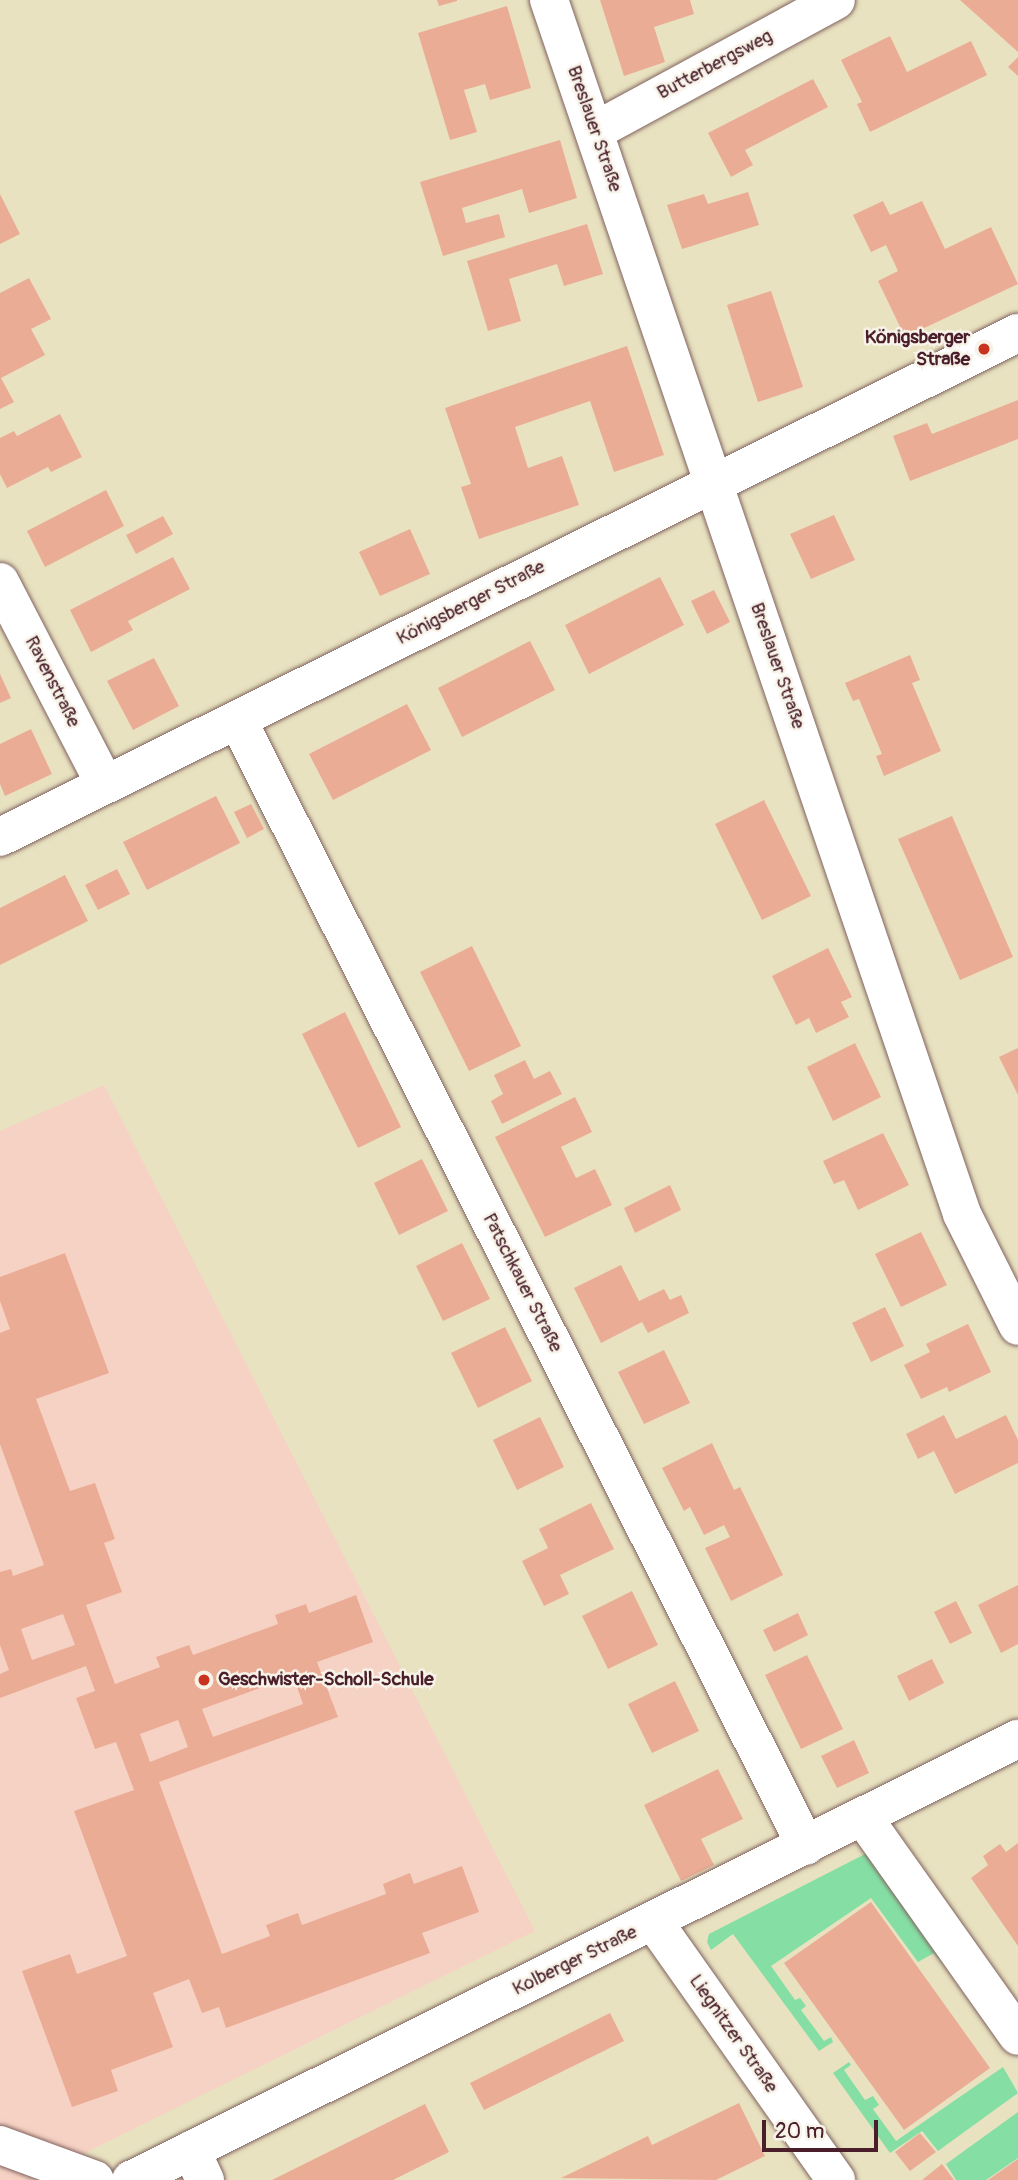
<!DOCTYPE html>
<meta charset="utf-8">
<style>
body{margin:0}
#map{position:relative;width:1018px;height:2180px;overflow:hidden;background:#e8e2c0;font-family:Pangolin,sans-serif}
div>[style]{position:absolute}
.built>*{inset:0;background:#f6d2c4}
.green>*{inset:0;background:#85dfa5}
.building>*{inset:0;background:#ebac95}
.roads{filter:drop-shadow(0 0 2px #81635f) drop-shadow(0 0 2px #81635f)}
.minor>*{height:38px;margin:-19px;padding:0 19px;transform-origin:19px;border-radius:19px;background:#fff}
.dots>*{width:19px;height:19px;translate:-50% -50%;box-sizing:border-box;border:4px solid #f7f3e8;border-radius:50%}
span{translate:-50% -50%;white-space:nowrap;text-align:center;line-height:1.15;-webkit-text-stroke:5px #f7f3e8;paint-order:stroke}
.street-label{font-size:19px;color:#4a1f2b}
.poi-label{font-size:19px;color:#4a1f2b;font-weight:700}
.right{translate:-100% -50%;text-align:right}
.left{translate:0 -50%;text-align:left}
.scale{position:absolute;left:762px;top:2120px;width:116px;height:32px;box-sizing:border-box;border:4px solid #4a1f2b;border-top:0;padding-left:9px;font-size:21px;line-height:24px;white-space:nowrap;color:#4a1f2b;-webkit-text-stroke:5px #f7f3e8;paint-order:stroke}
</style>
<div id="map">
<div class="built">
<div style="clip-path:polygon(104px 1085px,535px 1931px,30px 2180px,0 2180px,0 1131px)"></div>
</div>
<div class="green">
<div style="clip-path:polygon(871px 1851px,947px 1969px,934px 1953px,918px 1962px,871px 1898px,771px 1966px,795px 2000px,800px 1998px,806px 2006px,801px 2010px,824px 2041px,831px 2037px,833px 2042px,819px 2051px,733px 1934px,711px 1950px,707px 1942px,709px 1934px)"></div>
<div style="clip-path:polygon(849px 2062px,851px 2065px,844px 2070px,865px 2100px,873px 2096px,879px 2105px,873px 2109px,896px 2141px,1003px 2067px,1018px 2093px,938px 2151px,922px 2131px,890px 2153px,833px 2073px)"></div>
<div style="clip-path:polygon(1018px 2112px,1018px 2158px,986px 2180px,956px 2180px,946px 2164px)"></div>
</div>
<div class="building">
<div style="clip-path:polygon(437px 0,457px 0,457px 1px,439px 6px)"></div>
<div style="clip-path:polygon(600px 0,690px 0,694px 14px,654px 27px,665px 62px,624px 76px)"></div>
<div style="clip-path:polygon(960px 0,1018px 0,1018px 52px)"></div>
<div style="clip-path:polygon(507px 6px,531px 88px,490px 100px,485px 84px,464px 90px,477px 132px,450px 140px,418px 33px)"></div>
<div style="clip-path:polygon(890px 36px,907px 72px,971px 41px,987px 75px,870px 132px,857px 104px,862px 102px,841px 60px)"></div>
<div style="clip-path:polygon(1018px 57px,1018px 76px,1008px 67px)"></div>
<div style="clip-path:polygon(813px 79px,828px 107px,745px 150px,753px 165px,731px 177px,708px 133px)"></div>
<div style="clip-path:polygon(560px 140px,577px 198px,529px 213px,522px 189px,462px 208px,466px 223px,499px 214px,505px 237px,443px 256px,420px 182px)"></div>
<div style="clip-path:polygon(748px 192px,759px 225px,682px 249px,667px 205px,704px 194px,708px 204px)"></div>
<div style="clip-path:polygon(0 194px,20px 234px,0 244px)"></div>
<div style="clip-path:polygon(883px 201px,890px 215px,922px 201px,945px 249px,991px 227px,1018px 284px,905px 337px,878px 281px,898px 271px,886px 245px,871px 252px,853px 215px)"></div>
<div style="clip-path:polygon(587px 224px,603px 274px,564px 286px,557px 264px,509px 279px,521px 321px,488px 331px,467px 261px)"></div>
<div style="clip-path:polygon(29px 278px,51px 319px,31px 329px,45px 355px,1px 378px,14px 402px,0 409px,0 293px)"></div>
<div style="clip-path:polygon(771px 291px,803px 387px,758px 402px,727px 305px)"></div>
<div style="clip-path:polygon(627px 346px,664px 455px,614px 472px,590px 401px,515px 427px,528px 468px,562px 456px,579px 505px,479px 539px,461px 487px,471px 484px,445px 408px)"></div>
<div style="clip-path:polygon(1018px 400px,1018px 439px,910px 481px,893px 436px,927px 423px,932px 434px)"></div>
<div style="clip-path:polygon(60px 414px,82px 457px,51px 472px,48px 467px,7px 488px,0 474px,0 438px,14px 431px,17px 436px)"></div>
<div style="clip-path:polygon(106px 490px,124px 526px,45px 567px,27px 531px)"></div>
<div style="clip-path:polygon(834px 515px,855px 560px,811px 579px,790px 534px)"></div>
<div style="clip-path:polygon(163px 516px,173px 534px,136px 554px,126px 535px)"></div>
<div style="clip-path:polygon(410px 529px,430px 574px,380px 596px,359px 552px)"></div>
<div style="clip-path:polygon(173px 557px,190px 589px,128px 621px,133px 630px,91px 652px,70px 610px)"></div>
<div style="clip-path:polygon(660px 577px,684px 625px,589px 674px,565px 625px)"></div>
<div style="clip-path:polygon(714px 590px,730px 622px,707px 634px,691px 601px)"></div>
<div style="clip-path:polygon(530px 641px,555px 690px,462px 737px,438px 688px)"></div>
<div style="clip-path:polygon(910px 655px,920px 680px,912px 683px,941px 751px,884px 776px,876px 756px,882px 754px,859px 699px,853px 701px,845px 683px)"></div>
<div style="clip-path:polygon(154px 658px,179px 706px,133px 730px,107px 681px)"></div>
<div style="clip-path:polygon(0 674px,11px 698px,0 703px)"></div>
<div style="clip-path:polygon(407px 704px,431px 750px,333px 800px,309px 754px)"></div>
<div style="clip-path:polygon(31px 729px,52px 774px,5px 796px,0 784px,0 744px)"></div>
<div style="clip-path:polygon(216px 796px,240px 843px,147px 890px,123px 842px)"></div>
<div style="clip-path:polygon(764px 800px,811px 896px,762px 920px,715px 824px)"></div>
<div style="clip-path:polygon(251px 804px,264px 829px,247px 838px,234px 812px)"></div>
<div style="clip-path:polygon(952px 816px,1013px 957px,960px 980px,898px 839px)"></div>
<div style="clip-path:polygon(117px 869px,130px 894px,98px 910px,85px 885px)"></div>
<div style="clip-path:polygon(65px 875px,88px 921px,0 965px,0 908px)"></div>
<div style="clip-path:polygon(472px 946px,521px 1046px,469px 1071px,420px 972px)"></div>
<div style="clip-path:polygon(828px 948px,852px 997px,841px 1002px,849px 1017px,816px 1033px,809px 1018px,796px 1025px,772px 976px)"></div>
<div style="clip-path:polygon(345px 1012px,401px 1127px,358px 1148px,302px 1034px)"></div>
<div style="clip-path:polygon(855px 1043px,881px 1097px,833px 1121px,807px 1067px)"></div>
<div style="clip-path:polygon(1018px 1048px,1018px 1095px,999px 1057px)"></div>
<div style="clip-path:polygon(525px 1060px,534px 1079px,550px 1071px,562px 1094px,502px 1124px,491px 1101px,503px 1094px,494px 1075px)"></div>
<div style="clip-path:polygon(575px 1097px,592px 1132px,561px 1147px,576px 1178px,595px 1169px,612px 1205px,545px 1237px,495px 1137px)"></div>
<div style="clip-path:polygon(883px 1133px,909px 1185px,858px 1210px,844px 1180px,834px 1184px,823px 1161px)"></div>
<div style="clip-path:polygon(422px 1159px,448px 1211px,399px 1235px,374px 1183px)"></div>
<div style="clip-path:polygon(670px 1185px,681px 1210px,635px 1233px,624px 1208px)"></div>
<div style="clip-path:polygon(921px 1232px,947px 1285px,901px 1307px,875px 1254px)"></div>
<div style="clip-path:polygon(462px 1243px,490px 1299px,443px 1321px,416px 1266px)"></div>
<div style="clip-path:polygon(evenodd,65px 1253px,109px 1373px,36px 1399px,70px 1491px,95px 1483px,115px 1539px,104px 1543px,122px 1592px,86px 1605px,115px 1684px,160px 1667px,156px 1657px,189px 1645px,193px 1655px,278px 1624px,275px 1615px,306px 1604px,309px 1613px,356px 1595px,373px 1642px,317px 1662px,338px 1717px,159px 1782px,222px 1954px,270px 1936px,266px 1925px,298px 1913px,302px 1925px,386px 1894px,383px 1884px,410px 1873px,414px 1884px,462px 1866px,479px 1912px,422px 1933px,430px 1953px,226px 2028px,219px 2007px,202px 2013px,189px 1979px,153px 1993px,173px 2047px,111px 2070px,118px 2091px,72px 2107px,22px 1971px,70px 1954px,77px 1974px,127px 1956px,74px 1811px,134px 1790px,116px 1742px,95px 1749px,76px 1698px,95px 1691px,86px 1666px,0 1698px,0 1674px,9px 1670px,0 1645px,0 1572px,11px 1569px,13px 1576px,44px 1565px,0 1444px,0 1333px,10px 1329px,0 1301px,0 1277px,65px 1253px,63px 1614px,75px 1645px,32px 1660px,21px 1629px,63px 1614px,65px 1253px,293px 1676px,303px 1704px,213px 1737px,202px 1709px,293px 1676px,65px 1253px,178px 1720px,188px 1747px,150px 1762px,140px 1734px,178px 1720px)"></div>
<div style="clip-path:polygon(621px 1265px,639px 1301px,664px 1289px,670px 1300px,681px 1295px,689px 1313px,648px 1333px,642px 1322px,601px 1343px,574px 1288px)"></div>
<div style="clip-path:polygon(885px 1307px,904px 1346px,871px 1362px,852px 1323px)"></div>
<div style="clip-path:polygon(968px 1324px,991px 1372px,949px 1392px,947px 1387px,921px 1399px,904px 1365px,930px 1352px,926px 1344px)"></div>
<div style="clip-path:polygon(505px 1327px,532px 1381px,478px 1408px,451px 1353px)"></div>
<div style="clip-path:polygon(664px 1350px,690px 1403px,644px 1424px,618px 1372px)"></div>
<div style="clip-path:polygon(944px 1415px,956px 1439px,1006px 1415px,1018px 1440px,1018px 1463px,955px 1494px,934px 1451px,918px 1459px,906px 1434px)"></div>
<div style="clip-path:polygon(540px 1417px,564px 1467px,517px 1490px,493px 1440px)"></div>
<div style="clip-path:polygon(712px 1443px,734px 1490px,740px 1487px,783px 1575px,731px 1601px,705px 1548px,730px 1537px,724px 1525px,704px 1535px,690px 1507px,684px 1511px,662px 1468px)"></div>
<div style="clip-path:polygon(591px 1503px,614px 1549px,560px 1575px,569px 1594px,544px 1606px,522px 1561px,548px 1548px,539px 1529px)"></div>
<div style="clip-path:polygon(1018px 1585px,1018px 1644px,1001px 1653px,978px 1605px)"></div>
<div style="clip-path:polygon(632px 1591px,658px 1645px,608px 1669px,582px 1616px)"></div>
<div style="clip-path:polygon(956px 1601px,972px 1633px,950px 1644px,934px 1612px)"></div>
<div style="clip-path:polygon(798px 1613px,808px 1635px,774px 1652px,763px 1630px)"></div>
<div style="clip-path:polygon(807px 1655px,843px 1729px,801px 1749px,765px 1675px)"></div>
<div style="clip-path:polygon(932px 1659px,944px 1683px,909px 1701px,897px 1676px)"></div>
<div style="clip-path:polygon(675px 1681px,699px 1731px,652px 1753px,628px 1704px)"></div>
<div style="clip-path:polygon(854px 1740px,869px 1773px,837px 1788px,821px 1756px)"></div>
<div style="clip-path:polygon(718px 1769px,743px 1819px,701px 1839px,714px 1865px,681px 1881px,644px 1805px)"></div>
<div style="clip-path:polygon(1018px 1843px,1018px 1946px,971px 1878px,988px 1865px,983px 1856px,1000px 1844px,1006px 1852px)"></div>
<div style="clip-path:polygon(871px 1902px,990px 2068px,904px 2130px,784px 1963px)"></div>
<div style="clip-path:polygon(610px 2013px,624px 2041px,484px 2110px,470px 2083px)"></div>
<div style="clip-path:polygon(739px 2103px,765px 2156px,716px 2180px,561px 2178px,648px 2136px,652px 2145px)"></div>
<div style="clip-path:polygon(425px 2104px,449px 2152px,393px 2180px,272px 2180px)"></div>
<div style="clip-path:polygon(920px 2133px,936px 2152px,910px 2171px,895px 2152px)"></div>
<div style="clip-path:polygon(1018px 2159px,1018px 2180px,988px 2180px)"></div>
<div style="clip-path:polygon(942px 2164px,954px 2180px,922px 2180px)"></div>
</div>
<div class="roads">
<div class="minor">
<div style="left:549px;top:0;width:1282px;rotate:71.21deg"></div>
<div style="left:962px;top:1214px;width:125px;rotate:63.4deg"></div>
<div style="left:595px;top:131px;width:274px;rotate:-28.5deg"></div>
<div style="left:0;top:582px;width:226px;rotate:62.6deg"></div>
<div style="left:238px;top:721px;width:1260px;rotate:63.21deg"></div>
<div style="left:0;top:837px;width:1136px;rotate:-26.34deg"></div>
<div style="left:863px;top:1817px;width:268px;rotate:54.7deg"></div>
<div style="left:654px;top:1922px;width:316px;rotate:54.8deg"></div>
<div style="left:0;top:2145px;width:101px;rotate:20.2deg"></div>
<div style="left:191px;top:2150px;width:33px;rotate:65deg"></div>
<div style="left:131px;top:2180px;width:991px;rotate:-26.44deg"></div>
</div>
</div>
<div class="dots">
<div style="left:984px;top:349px;background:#c8321e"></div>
<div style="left:204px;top:1680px;background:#c8321e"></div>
</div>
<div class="street-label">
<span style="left:715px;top:65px;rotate:-28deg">Butterbergsweg</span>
<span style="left:594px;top:129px;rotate:71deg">Breslauer Straße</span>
<span style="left:471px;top:603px;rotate:-27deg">Königsberger Straße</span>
<span style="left:777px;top:666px;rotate:71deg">Breslauer Straße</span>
<span style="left:52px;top:682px;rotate:63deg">Ravenstraße</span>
<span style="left:522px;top:1283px;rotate:63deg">Patschkauer Straße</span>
<span style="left:575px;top:1961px;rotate:-26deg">Kolberger Straße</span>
<span style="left:733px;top:2034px;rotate:55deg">Liegnitzer Straße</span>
</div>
<div class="poi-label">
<span class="right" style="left:970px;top:349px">Königsberger<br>Straße</span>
<span class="left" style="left:218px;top:1680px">Geschwister-Scholl-Schule</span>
</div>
<div class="scale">20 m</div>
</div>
